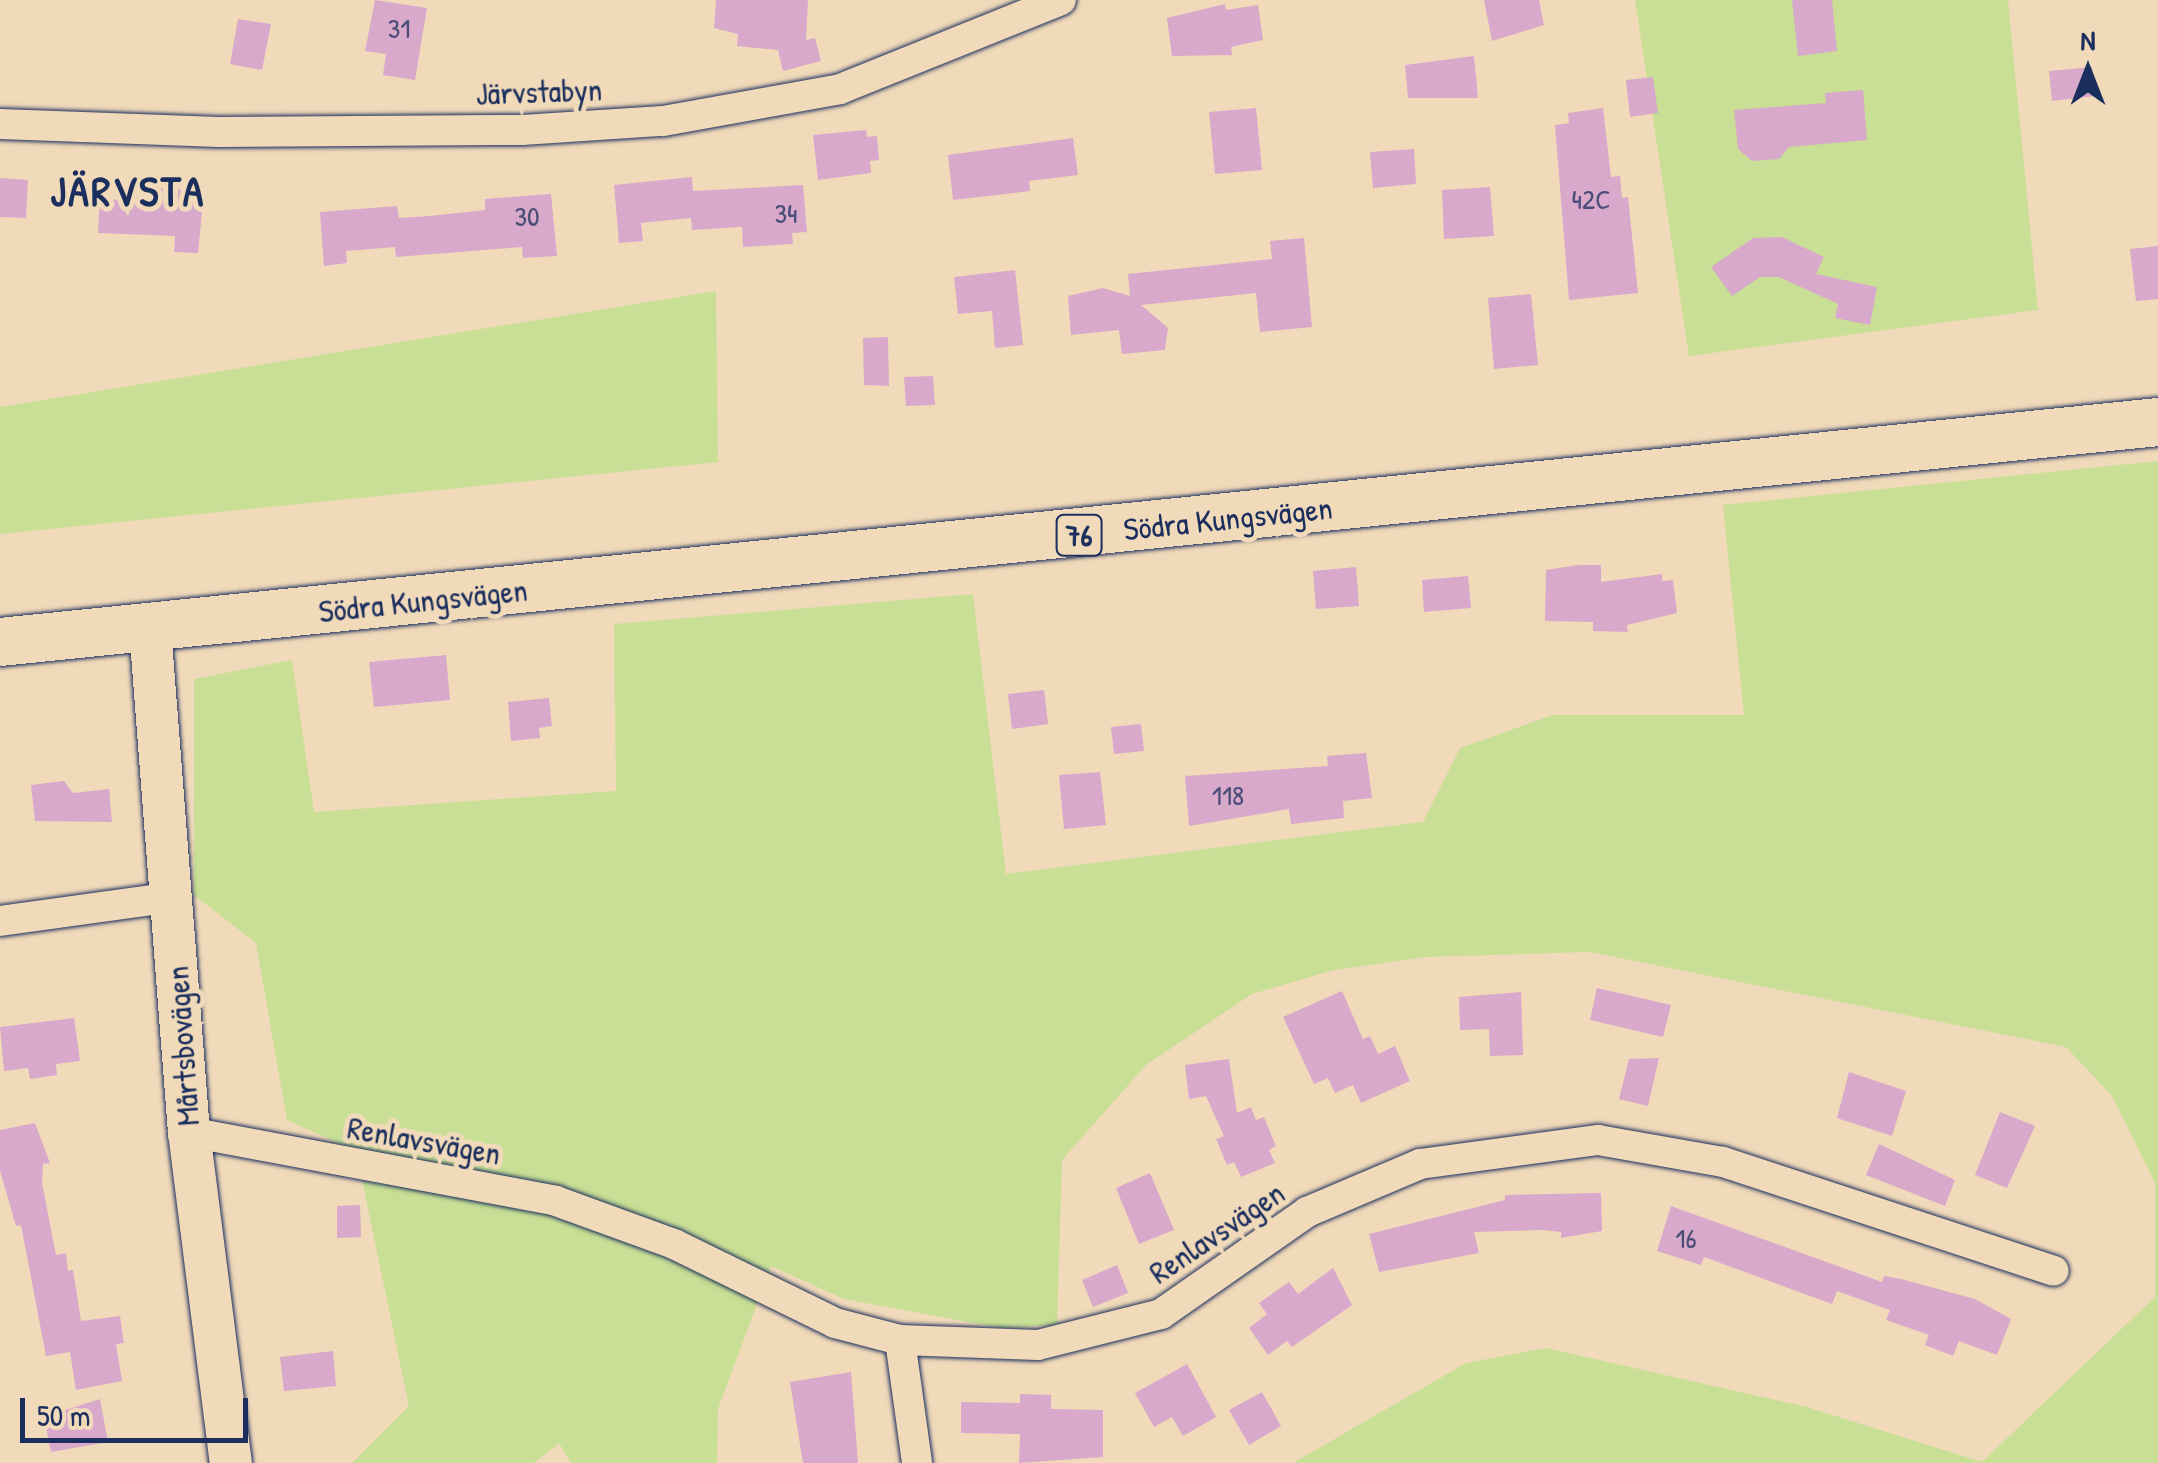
<!DOCTYPE html>
<meta charset="utf-8">
<style>
body{margin:0}
#map{position:relative;width:2158px;height:1463px;overflow:hidden;background:#f1dab9;font-family:"Patrick Hand",sans-serif}
div>[style]{position:absolute}
.green>*{inset:0;background:#c8df95}
.building>*{inset:0;background:#d8a9ca}
.roads{filter:drop-shadow(0 0 2px #1b2f5e) drop-shadow(0 0 2px #1b2f5e)}
.street>*{height:30px;margin:-15px;padding:0 15px;transform-origin:15px;border-radius:15px;background:#f1dab9}
.secondary>*{height:42px;margin:-21px;padding:0 21px;transform-origin:21px;border-radius:21px;background:#f1dab9}
.primary>*{height:48px;margin:-24px;padding:0 24px;transform-origin:24px;border-radius:24px;background:#f1dab9}
span{translate:-50% -50%;white-space:nowrap;text-align:center;line-height:1.15;-webkit-text-stroke:10px #f1dab9;paint-order:stroke}
.number-label{font-size:28px;color:#4a4e79}
.number-label span{-webkit-text-stroke-width:0}
.shield-label span{padding:2px 8px;background:#f1dab9;border:2px solid;border-radius:8px;-webkit-text-stroke-width:0}
.shield-label{font-size:30px;color:#1b2f5e;font-weight:700}
.street-label{font-size:32px;color:#1b2f5e}
.district-label{font-size:42px;color:#1b2f5e;font-weight:700;letter-spacing:2.5px}
.north{position:absolute;left:2038px;top:20px;width:100px;height:100px;-webkit-text-stroke:8px #f1dab9;paint-order:stroke;rotate:0deg;font-size:28px;font-weight:700;line-height:40px;text-align:center;color:#1b2f5e}
.north::after{content:'';display:block;margin:auto;width:35px;height:45px;background:#1b2f5e;clip-path:polygon(50% 0,100% 100%,50% 72%,0 100%)}
.scale{position:absolute;left:20px;top:1398px;width:228px;height:45px;box-sizing:border-box;border:5px solid #1b2f5e;border-top:0;padding-left:12px;font-size:30px;line-height:35px;white-space:nowrap;color:#1b2f5e;-webkit-text-stroke:8px #f1dab9;paint-order:stroke}
</style>
<div id="map">
<div class="green">
<div style="clip-path:polygon(1635px 0,2008px 0,2038px 310px,1689px 356px)"></div>
<div style="clip-path:polygon(716px 291px,718px 462px,0 534px,0 407px)"></div>
<div style="clip-path:polygon(2158px 461px,2158px 1463px,1293px 1463px,1466px 1363px,1546px 1348px,1807px 1407px,1982px 1462px,2155px 1297px,2155px 1183px,2112px 1096px,2066px 1047px,1590px 952px,1426px 957px,1334px 970px,1252px 994px,1146px 1065px,1062px 1160px,1057px 1325px,1001px 1328px,844px 1299px,771px 1266px,718px 1409px,717px 1463px,571px 1463px,559px 1443px,534px 1463px,352px 1463px,409px 1406px,356px 1151px,287px 1120px,256px 943px,194px 895px,194px 679px,292px 660px,314px 812px,616px 791px,614px 624px,973px 594px,1006px 874px,1423px 822px,1460px 748px,1553px 715px,1744px 715px,1723px 505px)"></div>
</div>
<div class="building">
<div style="clip-path:polygon(375px 0,427px 8px,415px 80px,383px 75px,386px 54px,365px 51px)"></div>
<div style="clip-path:polygon(716px 0,808px 0,806px 40px,815px 38px,821px 61px,783px 71px,778px 50px,737px 46px,738px 34px,714px 28px)"></div>
<div style="clip-path:polygon(1484px 0,1539px 0,1544px 25px,1492px 41px)"></div>
<div style="clip-path:polygon(1792px 0,1832px 0,1837px 51px,1798px 56px)"></div>
<div style="clip-path:polygon(1225px 4px,1226px 10px,1258px 5px,1263px 40px,1231px 47px,1232px 55px,1172px 56px,1167px 18px)"></div>
<div style="clip-path:polygon(238px 19px,271px 24px,262px 70px,230px 64px)"></div>
<div style="clip-path:polygon(1474px 56px,1478px 98px,1408px 98px,1405px 65px)"></div>
<div style="clip-path:polygon(2092px 67px,2095px 96px,2052px 101px,2049px 71px)"></div>
<div style="clip-path:polygon(1653px 77px,1658px 113px,1630px 117px,1626px 80px)"></div>
<div style="clip-path:polygon(1863px 90px,1867px 140px,1789px 147px,1779px 159px,1752px 161px,1738px 149px,1734px 110px,1826px 103px,1825px 93px)"></div>
<div style="clip-path:polygon(1256px 108px,1262px 170px,1215px 174px,1209px 112px)"></div>
<div style="clip-path:polygon(1603px 108px,1611px 177px,1620px 176px,1622px 198px,1628px 197px,1638px 293px,1569px 300px,1555px 125px,1569px 123px,1568px 113px)"></div>
<div style="clip-path:polygon(866px 130px,867px 137px,877px 136px,879px 160px,870px 161px,871px 173px,818px 180px,813px 135px)"></div>
<div style="clip-path:polygon(1073px 138px,1078px 175px,1029px 181px,1030px 191px,953px 200px,948px 155px)"></div>
<div style="clip-path:polygon(1414px 149px,1416px 184px,1373px 188px,1370px 152px)"></div>
<div style="clip-path:polygon(692px 177px,693px 191px,803px 185px,807px 232px,792px 233px,793px 244px,743px 247px,742px 227px,692px 230px,691px 218px,641px 223px,643px 241px,619px 243px,614px 185px)"></div>
<div style="clip-path:polygon(0 178px,28px 180px,26px 218px,0 217px)"></div>
<div style="clip-path:polygon(142px 187px,204px 191px,198px 253px,174px 252px,175px 236px,98px 233px,100px 199px,141px 201px)"></div>
<div style="clip-path:polygon(1490px 187px,1494px 236px,1444px 239px,1442px 190px)"></div>
<div style="clip-path:polygon(551px 194px,557px 256px,523px 258px,522px 247px,396px 257px,395px 247px,346px 251px,347px 263px,324px 266px,320px 212px,397px 206px,399px 218px,430px 216px,485px 210px,485px 199px)"></div>
<div style="clip-path:polygon(1782px 237px,1824px 257px,1816px 274px,1877px 287px,1870px 325px,1835px 318px,1838px 304px,1779px 277px,1760px 277px,1732px 296px,1711px 267px,1753px 238px)"></div>
<div style="clip-path:polygon(1304px 238px,1312px 327px,1260px 332px,1256px 293px,1141px 305px,1168px 328px,1165px 350px,1122px 354px,1119px 330px,1071px 335px,1068px 296px,1103px 288px,1130px 296px,1128px 274px,1272px 259px,1270px 241px)"></div>
<div style="clip-path:polygon(2158px 246px,2158px 299px,2136px 301px,2130px 249px)"></div>
<div style="clip-path:polygon(1015px 270px,1023px 345px,995px 348px,992px 311px,958px 314px,954px 277px)"></div>
<div style="clip-path:polygon(1531px 294px,1538px 365px,1494px 369px,1488px 298px)"></div>
<div style="clip-path:polygon(888px 337px,889px 386px,864px 385px,863px 338px)"></div>
<div style="clip-path:polygon(933px 376px,935px 405px,906px 406px,904px 377px)"></div>
<div style="clip-path:polygon(1578px 565px,1601px 565px,1601px 582px,1662px 574px,1662px 581px,1673px 580px,1677px 613px,1627px 625px,1628px 632px,1593px 631px,1593px 622px,1545px 621px,1546px 570px)"></div>
<div style="clip-path:polygon(1356px 567px,1359px 606px,1316px 609px,1313px 571px)"></div>
<div style="clip-path:polygon(1468px 576px,1471px 608px,1424px 612px,1422px 580px)"></div>
<div style="clip-path:polygon(446px 655px,450px 700px,374px 707px,369px 662px)"></div>
<div style="clip-path:polygon(1044px 690px,1048px 724px,1012px 729px,1008px 694px)"></div>
<div style="clip-path:polygon(549px 698px,552px 726px,539px 728px,540px 738px,511px 741px,508px 702px)"></div>
<div style="clip-path:polygon(1141px 724px,1144px 751px,1114px 754px,1111px 727px)"></div>
<div style="clip-path:polygon(1366px 753px,1372px 798px,1343px 801px,1344px 818px,1291px 824px,1289px 809px,1189px 826px,1185px 776px,1328px 766px,1327px 756px)"></div>
<div style="clip-path:polygon(1100px 772px,1106px 825px,1064px 829px,1059px 775px)"></div>
<div style="clip-path:polygon(64px 781px,73px 793px,109px 789px,112px 822px,35px 821px,31px 785px)"></div>
<div style="clip-path:polygon(1597px 988px,1671px 1005px,1663px 1037px,1590px 1020px)"></div>
<div style="clip-path:polygon(1342px 991px,1363px 1039px,1370px 1036px,1378px 1054px,1395px 1046px,1410px 1081px,1361px 1103px,1353px 1085px,1335px 1093px,1328px 1078px,1314px 1084px,1283px 1017px)"></div>
<div style="clip-path:polygon(1521px 992px,1523px 1055px,1490px 1056px,1489px 1029px,1460px 1030px,1459px 997px)"></div>
<div style="clip-path:polygon(74px 1018px,80px 1061px,56px 1064px,57px 1075px,30px 1079px,28px 1068px,4px 1071px,0 1027px)"></div>
<div style="clip-path:polygon(1659px 1058px,1648px 1106px,1619px 1099px,1629px 1059px)"></div>
<div style="clip-path:polygon(1229px 1059px,1237px 1113px,1251px 1107px,1256px 1120px,1264px 1117px,1276px 1146px,1269px 1150px,1275px 1163px,1241px 1177px,1234px 1162px,1227px 1165px,1216px 1139px,1224px 1136px,1206px 1096px,1189px 1099px,1185px 1065px)"></div>
<div style="clip-path:polygon(1849px 1072px,1906px 1091px,1892px 1136px,1837px 1118px)"></div>
<div style="clip-path:polygon(2000px 1112px,2035px 1126px,2007px 1188px,1975px 1175px)"></div>
<div style="clip-path:polygon(35px 1123px,50px 1163px,43px 1164px,42px 1183px,56px 1255px,66px 1253px,68px 1271px,73px 1270px,81px 1321px,120px 1316px,124px 1343px,116px 1344px,122px 1381px,76px 1390px,70px 1352px,46px 1356px,21px 1225px,16px 1226px,0 1171px,0 1130px)"></div>
<div style="clip-path:polygon(1879px 1144px,1955px 1180px,1945px 1206px,1866px 1175px)"></div>
<div style="clip-path:polygon(1150px 1173px,1174px 1230px,1139px 1244px,1116px 1188px)"></div>
<div style="clip-path:polygon(1601px 1193px,1602px 1231px,1561px 1238px,1561px 1232px,1543px 1230px,1474px 1232px,1479px 1253px,1379px 1272px,1369px 1234px,1505px 1200px,1505px 1195px)"></div>
<div style="clip-path:polygon(360px 1205px,361px 1237px,337px 1238px,337px 1206px)"></div>
<div style="clip-path:polygon(1671px 1206px,1882px 1282px,1884px 1276px,1901px 1279px,1975px 1299px,2011px 1319px,1997px 1355px,1959px 1341px,1953px 1356px,1925px 1345px,1929px 1335px,1886px 1320px,1890px 1310px,1837px 1291px,1832px 1304px,1704px 1257px,1701px 1265px,1657px 1251px)"></div>
<div style="clip-path:polygon(1117px 1265px,1128px 1293px,1093px 1307px,1082px 1280px)"></div>
<div style="clip-path:polygon(1333px 1268px,1352px 1305px,1292px 1347px,1287px 1341px,1268px 1355px,1249px 1328px,1267px 1314px,1259px 1303px,1289px 1282px,1298px 1294px)"></div>
<div style="clip-path:polygon(333px 1351px,336px 1386px,284px 1391px,280px 1357px)"></div>
<div style="clip-path:polygon(1187px 1364px,1216px 1417px,1183px 1436px,1172px 1417px,1154px 1427px,1135px 1393px)"></div>
<div style="clip-path:polygon(851px 1372px,858px 1463px,803px 1463px,790px 1382px)"></div>
<div style="clip-path:polygon(1262px 1392px,1281px 1426px,1249px 1445px,1229px 1410px)"></div>
<div style="clip-path:polygon(1020px 1394px,1051px 1395px,1051px 1409px,1103px 1410px,1103px 1457px,1019px 1463px,1020px 1434px,961px 1433px,961px 1402px,1020px 1403px)"></div>
<div style="clip-path:polygon(100px 1399px,108px 1442px,51px 1452px,44px 1417px)"></div>
</div>
<div class="roads">
<div class="street">
<div style="left:0;top:124px;width:219px;rotate:2.1deg"></div>
<div style="left:219px;top:132px;width:303px;rotate:-0.4deg"></div>
<div style="left:522px;top:130px;width:141px;rotate:-3.7deg"></div>
<div style="left:663px;top:121px;width:180px;rotate:-10.2deg"></div>
<div style="left:840px;top:89px;width:238px;rotate:-21.9deg"></div>
<div style="left:0;top:921px;width:174px;rotate:-7.9deg"></div>
<div style="left:189px;top:1132px;width:373px;rotate:10.6deg"></div>
<div style="left:556px;top:1201px;width:126px;rotate:20deg"></div>
<div style="left:674px;top:1244px;width:179px;rotate:26.1deg"></div>
<div style="left:835px;top:1323px;width:67px;rotate:14.7deg"></div>
<div style="left:900px;top:1340px;width:138px;rotate:2.1deg"></div>
<div style="left:1038px;top:1345px;width:127px;rotate:-14.1deg"></div>
<div style="left:1161px;top:1314px;width:178px;rotate:-34.9deg"></div>
<div style="left:1307px;top:1212px;width:123px;rotate:-23deg"></div>
<div style="left:1420px;top:1164px;width:180px;rotate:-7.7deg"></div>
<div style="left:1598px;top:1140px;width:127px;rotate:10deg"></div>
<div style="left:1723px;top:1162px;width:348px;rotate:18.2deg"></div>
<div style="left:900px;top:1340px;width:124px;rotate:82.1deg"></div>
</div>
<div class="secondary">
<div style="left:150px;top:628px;width:506px;rotate:85.58deg"></div>
<div style="left:189px;top:1132px;width:334px;rotate:82.8deg"></div>
</div>
<div class="primary">
<div style="left:0;top:642px;width:2169px;rotate:-5.82deg"></div>
</div>
</div>
<div class="number-label">
<span style="left:399px;top:28px">31</span>
<span style="left:1591px;top:199px">42C</span>
<span style="left:786px;top:213px">34</span>
<span style="left:527px;top:216px">30</span>
<span style="left:1228px;top:795px">118</span>
<span style="left:1686px;top:1238px">16</span>
</div>
<div class="shield-label">
<span style="left:1079px;top:535px">76</span>
</div>
<div class="street-label">
<span style="left:539px;top:92px;rotate:-2deg">Järvstabyn</span>
<span style="left:1228px;top:519px;rotate:-6deg">Södra Kungsvägen</span>
<span style="left:423px;top:601px;rotate:-6deg">Södra Kungsvägen</span>
<span style="left:183px;top:1046px;rotate:-94deg">Mårtsbovägen</span>
<span style="left:424px;top:1141px;rotate:10deg">Renlavsvägen</span>
<span style="left:1217px;top:1233px;rotate:-34deg">Renlavsvägen</span>
</div>
<div class="district-label">
<span style="left:128px;top:191px">JÄRVSTA</span>
</div>
<div class="north">N</div>
<div class="scale">50 m</div>
</div>
